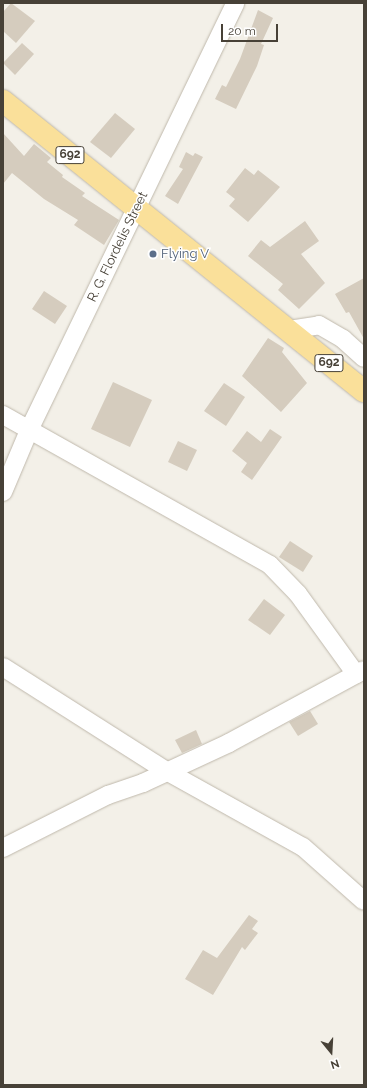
<!DOCTYPE html>
<style>
body{margin:0}
#map{position:relative;width:367px;height:1088px;overflow:hidden;background:#f3f0e8;font-family:Raleway,sans-serif}
div>[style]{position:absolute}
.building>*{inset:0;background:#d5ccbe}
.roads{filter:drop-shadow(0 0 1px #bfb8ab) drop-shadow(0 0 1px #bfb8ab)}
.minor>*{height:18px;margin:-9px;padding:0 9px;transform-origin:9px;border-radius:9px;background:#fff}
.major>*{height:22px;margin:-11px;padding:0 11px;transform-origin:11px;border-radius:11px;background:#fae09a}
.dots>*{width:11px;height:11px;translate:-50% -50%;box-sizing:border-box;border:2px solid #fff;border-radius:50%}
span{translate:-50% -50%;white-space:nowrap;text-align:center;line-height:1.15;-webkit-text-stroke:3px #fff;paint-order:stroke}
.shield-label span{padding:1px 3px;background:#fff;border:1px solid;border-radius:3px;-webkit-text-stroke-width:0}
.shield-label{font-size:12px;color:#474137;font-weight:700}
.street-label{font-size:13px;color:#474137}
.service-label{font-size:13px;color:#4e5e75}
.left{translate:0 -50%;text-align:left}
.frame{position:absolute;inset:0;border:4px solid #474137;pointer-events:none}
.north{position:absolute;left:311px;top:1032px;width:40px;height:40px;-webkit-text-stroke:3px #fff;paint-order:stroke;rotate:162deg;font-size:11px;font-weight:700;line-height:16px;text-align:center;color:#474137}
.north::after{content:'';display:block;margin:auto;width:14px;height:18px;background:#474137;clip-path:polygon(50% 0,100% 100%,50% 72%,0 100%)}
.scale{position:absolute;left:221px;top:24px;width:57px;height:18px;box-sizing:border-box;border:2px solid #474137;border-top:0;padding-left:5px;font-size:12px;line-height:14px;white-space:nowrap;color:#474137;-webkit-text-stroke:3px #fff;paint-order:stroke}
</style>
<div id="map">
<div class="building">
<div style="clip-path:polygon(11px 3px,35px 21px,16px 43px,3px 31px,3px 12px)"></div>
<div style="clip-path:polygon(258px 10px,273px 18px,261px 44px,264px 45px,257px 66px,236px 109px,215px 99px,222px 85px,226px 87px,240px 59px)"></div>
<div style="clip-path:polygon(22px 43px,34px 54px,15px 75px,3px 63px)"></div>
<div style="clip-path:polygon(115px 113px,135px 129px,111px 158px,90px 142px)"></div>
<div style="clip-path:polygon(3px 133px,24px 156px,34px 144px,51px 158px,47px 162px,63px 175px,62px 177px,85px 193px,82px 196px,119px 220px,104px 245px,74px 225px,78px 220px,44px 199px,12px 173px,3px 184px)"></div>
<div style="clip-path:polygon(186px 152px,193px 156px,195px 153px,203px 157px,178px 204px,165px 196px,183px 169px,179px 167px)"></div>
<div style="clip-path:polygon(245px 168px,254px 175px,258px 170px,280px 187px,248px 222px,229px 206px,235px 199px,226px 192px)"></div>
<div style="clip-path:polygon(305px 221px,319px 241px,301px 254px,325px 283px,299px 309px,278px 290px,283px 284px,248px 256px,261px 240px,270px 247px)"></div>
<div style="clip-path:polygon(364px 278px,364px 339px,349px 312px,346px 313px,335px 294px)"></div>
<div style="clip-path:polygon(44px 291px,67px 306px,55px 324px,32px 309px)"></div>
<div style="clip-path:polygon(268px 338px,284px 348px,282px 352px,307px 383px,281px 412px,242px 376px)"></div>
<div style="clip-path:polygon(113px 382px,152px 400px,130px 447px,91px 429px)"></div>
<div style="clip-path:polygon(224px 383px,245px 397px,226px 426px,204px 411px)"></div>
<div style="clip-path:polygon(270px 429px,282px 437px,252px 480px,241px 472px,247px 463px,232px 451px,247px 431px,261px 442px)"></div>
<div style="clip-path:polygon(178px 441px,197px 450px,187px 471px,168px 462px)"></div>
<div style="clip-path:polygon(290px 541px,313px 556px,303px 572px,279px 557px)"></div>
<div style="clip-path:polygon(264px 599px,285px 615px,270px 635px,248px 620px)"></div>
<div style="clip-path:polygon(310px 711px,318px 724px,298px 736px,289px 722px)"></div>
<div style="clip-path:polygon(196px 730px,202px 744px,182px 753px,175px 740px)"></div>
<div style="clip-path:polygon(249px 915px,258px 921px,252px 929px,258px 933px,245px 950px,242px 947px,213px 995px,185px 979px,203px 950px,217px 958px)"></div>
</div>
<div class="roads">
<div class="minor">
<div style="left:289px;top:330px;width:30px;rotate:-9deg"></div>
<div style="left:319px;top:325px;width:28px;rotate:30deg"></div>
<div style="left:343px;top:339px;width:28px;rotate:42deg"></div>
<div style="left:3px;top:415px;width:306px;rotate:29.3deg"></div>
<div style="left:270px;top:565px;width:40px;rotate:46deg"></div>
<div style="left:298px;top:594px;width:99px;rotate:54.1deg"></div>
<div style="left:3px;top:492px;width:69px;rotate:-67.1deg"></div>
<div style="left:30px;top:428px;width:472px;rotate:-64.2deg"></div>
<div style="left:3px;top:667px;width:196px;rotate:32.5deg"></div>
<div style="left:168px;top:772px;width:154px;rotate:29.1deg"></div>
<div style="left:303px;top:847px;width:81px;rotate:41.5deg"></div>
<div style="left:3px;top:848px;width:118px;rotate:-26.8deg"></div>
<div style="left:108px;top:795px;width:37px;rotate:-19deg"></div>
<div style="left:143px;top:783px;width:95px;rotate:-24.9deg"></div>
<div style="left:229px;top:743px;width:153px;rotate:-28.4deg"></div>
</div>
<div class="major">
<div style="left:3px;top:101px;width:463px;rotate:38.8deg"></div>
</div>
</div>
<div class="dots">
<div style="left:153px;top:254px;background:#5c6f8a"></div>
</div>
<div class="shield-label">
<span style="left:70px;top:155px">692</span>
<span style="left:329px;top:363px">692</span>
</div>
<div class="street-label">
<span style="left:118px;top:247px;rotate:-64deg">R. G. Flordelis Street</span>
</div>
<div class="service-label">
<span class="left" style="left:161px;top:254px">Flying V</span>
</div>
<div class="frame"></div>
<div class="north">N</div>
<div class="scale">20 m</div>
</div>
